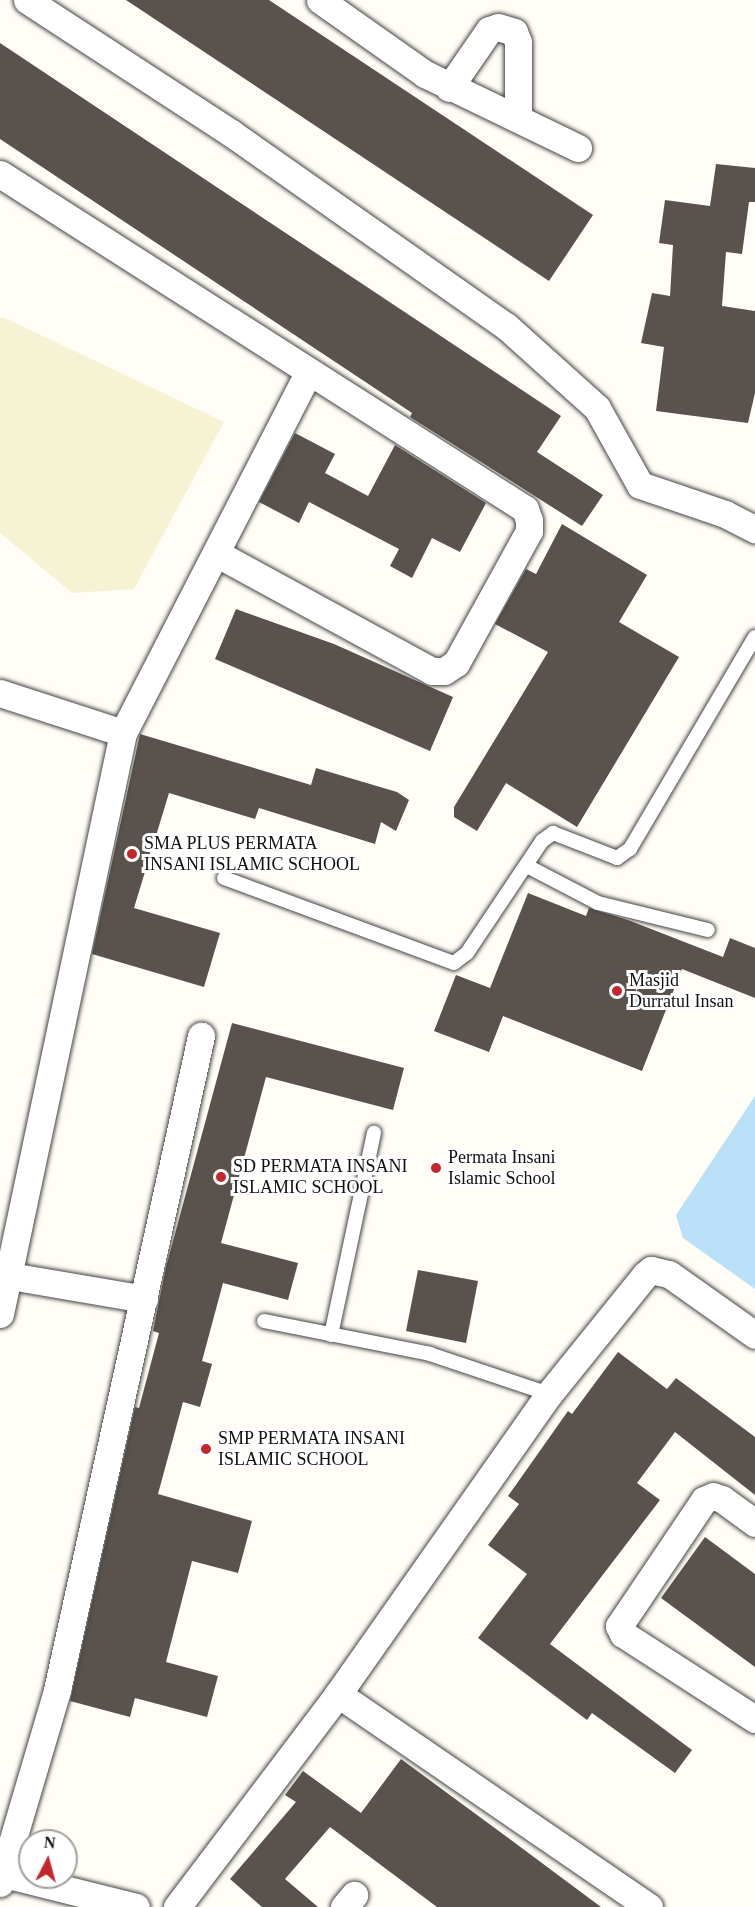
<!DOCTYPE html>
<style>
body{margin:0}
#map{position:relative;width:755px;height:1907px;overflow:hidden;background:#fffdf5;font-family:Georgia,serif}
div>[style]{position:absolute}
.farmland>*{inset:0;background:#f6f3d4}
.water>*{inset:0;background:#b9e0f7}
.building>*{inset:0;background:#5a524d}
.roads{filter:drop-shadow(0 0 2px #444) drop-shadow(0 0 2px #444)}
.service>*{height:14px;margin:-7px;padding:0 7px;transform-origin:7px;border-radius:7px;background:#fff}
.minor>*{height:27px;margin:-13.5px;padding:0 13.5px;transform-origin:13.5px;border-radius:13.5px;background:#fff}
.dots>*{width:16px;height:16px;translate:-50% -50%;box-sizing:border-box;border:3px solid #fff;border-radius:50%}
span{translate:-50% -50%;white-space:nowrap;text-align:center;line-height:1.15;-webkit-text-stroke:6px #fff;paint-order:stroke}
.poi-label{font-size:18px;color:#111}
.left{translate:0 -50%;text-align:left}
.north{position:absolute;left:18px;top:1829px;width:60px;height:60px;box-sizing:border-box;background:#fff;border:2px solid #a0a0a0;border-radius:50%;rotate:6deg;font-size:16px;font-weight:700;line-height:24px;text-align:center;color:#111}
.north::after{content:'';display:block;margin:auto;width:21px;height:27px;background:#c4262e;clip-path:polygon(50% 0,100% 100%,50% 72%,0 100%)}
</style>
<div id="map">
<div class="farmland">
<div style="clip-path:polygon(3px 317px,224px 422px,134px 589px,72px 593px,0 533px,0 318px)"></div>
</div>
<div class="water">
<div style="clip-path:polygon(755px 1096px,755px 1289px,683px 1238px,676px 1215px)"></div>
</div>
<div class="building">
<div style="clip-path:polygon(126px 0,269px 0,593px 215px,549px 281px)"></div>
<div style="clip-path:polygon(0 43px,561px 416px,537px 452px,603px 495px,582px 526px,410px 417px,412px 413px,388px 397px,0 139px)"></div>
<div style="clip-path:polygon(716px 164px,755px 168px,755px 202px,749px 202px,742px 254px,726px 252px,722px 306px,755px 311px,755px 393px,748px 423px,656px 411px,664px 347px,641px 343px,652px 293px,670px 296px,673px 245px,659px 243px,665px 200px,710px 206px)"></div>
<div style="clip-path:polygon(295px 433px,335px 454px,325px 473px,368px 496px,395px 445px,486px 503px,460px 552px,432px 538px,412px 578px,390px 566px,399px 549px,309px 502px,299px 523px,259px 502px)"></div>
<div style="clip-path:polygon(562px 524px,647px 575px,619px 622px,679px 657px,577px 827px,506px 783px,477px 831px,454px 817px,454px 807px,548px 652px,495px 624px,526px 569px,536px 574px)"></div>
<div style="clip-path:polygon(236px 609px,334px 644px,453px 697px,430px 751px,215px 659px)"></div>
<div style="clip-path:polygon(140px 734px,311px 785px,316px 768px,397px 792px,409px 800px,396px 831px,381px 822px,375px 844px,259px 808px,255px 819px,169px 793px,134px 908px,220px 933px,204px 987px,92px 954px)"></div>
<div style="clip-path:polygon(528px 893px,586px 916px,589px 908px,628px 920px,723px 957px,730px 938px,755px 948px,755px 998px,682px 969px,642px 1071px,503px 1016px,489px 1052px,434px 1031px,456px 975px,490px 988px)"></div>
<div style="clip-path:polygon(232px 1023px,404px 1068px,393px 1110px,266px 1077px,221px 1243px,298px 1263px,288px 1300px,223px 1283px,202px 1361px,212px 1364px,200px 1407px,183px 1402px,158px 1494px,252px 1521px,238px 1573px,192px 1561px,166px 1662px,218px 1676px,207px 1717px,135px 1698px,130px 1717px,70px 1701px,135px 1407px,139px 1408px,159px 1333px,153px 1331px,166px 1267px)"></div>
<div style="clip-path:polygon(418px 1270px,478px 1281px,466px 1343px,406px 1331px)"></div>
<div style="clip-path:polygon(618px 1352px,667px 1389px,676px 1378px,755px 1437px,755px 1495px,675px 1432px,637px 1483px,660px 1500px,550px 1644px,692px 1750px,675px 1773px,592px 1713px,587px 1720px,478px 1638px,527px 1574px,488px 1545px,519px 1504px,508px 1496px,568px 1411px,572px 1414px)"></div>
<div style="clip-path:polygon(705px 1537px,755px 1574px,755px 1667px,661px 1598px)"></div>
<div style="clip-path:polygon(401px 1759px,511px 1840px,601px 1907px,437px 1907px,330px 1827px,285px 1879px,318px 1907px,262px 1907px,230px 1879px,296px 1802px,285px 1795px,303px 1771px,361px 1813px)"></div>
</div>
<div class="roads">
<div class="service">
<div style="left:527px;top:866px;width:80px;rotate:27.5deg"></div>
<div style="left:598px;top:903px;width:113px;rotate:13.8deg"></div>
<div style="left:224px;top:878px;width:245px;rotate:20.3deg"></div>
<div style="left:454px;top:963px;width:16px;rotate:-38deg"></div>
<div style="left:467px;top:953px;width:135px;rotate:-56.2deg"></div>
<div style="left:542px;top:841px;width:14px;rotate:-36deg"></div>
<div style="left:553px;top:833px;width:69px;rotate:21.3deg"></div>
<div style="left:617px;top:858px;width:16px;rotate:-35deg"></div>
<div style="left:630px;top:849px;width:246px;rotate:-59.5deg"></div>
<div style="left:264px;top:1321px;width:169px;rotate:11.2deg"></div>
<div style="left:430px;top:1354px;width:126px;rotate:18.6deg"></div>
<div style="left:331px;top:1335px;width:207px;rotate:-78deg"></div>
</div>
<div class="minor">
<div style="left:27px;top:0;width:244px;rotate:33.1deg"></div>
<div style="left:231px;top:133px;width:336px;rotate:35.1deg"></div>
<div style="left:506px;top:326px;width:122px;rotate:42deg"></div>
<div style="left:597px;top:408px;width:88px;rotate:60.8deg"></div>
<div style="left:640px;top:485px;width:90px;rotate:18.8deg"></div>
<div style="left:725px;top:514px;width:34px;rotate:27deg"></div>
<div style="left:320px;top:0;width:128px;rotate:35.2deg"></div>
<div style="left:425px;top:74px;width:170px;rotate:25.8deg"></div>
<div style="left:449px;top:88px;width:70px;rotate:-55.4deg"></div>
<div style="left:489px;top:30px;width:9px;rotate:-18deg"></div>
<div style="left:498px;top:27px;width:17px;rotate:17deg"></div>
<div style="left:514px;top:32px;width:11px;rotate:68deg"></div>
<div style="left:518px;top:42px;width:75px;rotate:90deg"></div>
<div style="left:0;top:174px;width:623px;rotate:32.54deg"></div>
<div style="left:525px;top:509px;width:12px;rotate:70deg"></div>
<div style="left:529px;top:520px;width:11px;rotate:90deg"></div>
<div style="left:529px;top:531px;width:151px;rotate:118.9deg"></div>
<div style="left:456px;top:663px;width:14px;rotate:146deg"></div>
<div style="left:444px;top:671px;width:12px;rotate:180deg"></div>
<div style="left:432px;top:671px;width:245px;rotate:-151.4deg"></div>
<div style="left:0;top:693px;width:129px;rotate:18deg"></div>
<div style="left:123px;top:733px;width:405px;rotate:-62.8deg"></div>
<div style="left:10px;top:1276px;width:136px;rotate:9.7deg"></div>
<div style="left:0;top:1314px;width:594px;rotate:-78.05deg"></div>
<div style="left:755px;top:1523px;width:41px;rotate:-144deg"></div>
<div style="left:722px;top:1499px;width:9px;rotate:-162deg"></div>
<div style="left:713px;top:1496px;width:10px;rotate:156deg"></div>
<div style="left:704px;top:1500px;width:152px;rotate:124deg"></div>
<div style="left:619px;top:1626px;width:9px;rotate:63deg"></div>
<div style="left:623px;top:1634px;width:157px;rotate:32.8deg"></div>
<div style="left:338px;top:1694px;width:377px;rotate:34.4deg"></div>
<div style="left:0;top:1873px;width:140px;rotate:14deg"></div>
<div style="left:0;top:1883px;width:201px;rotate:-73.5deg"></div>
<div style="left:57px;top:1690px;width:670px;rotate:-77.58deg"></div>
<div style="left:177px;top:1907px;width:267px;rotate:-52.9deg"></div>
<div style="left:338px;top:1694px;width:367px;rotate:-54.9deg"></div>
<div style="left:549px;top:1394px;width:153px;rotate:-51.1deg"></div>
<div style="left:645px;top:1275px;width:8px;rotate:-40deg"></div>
<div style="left:651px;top:1270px;width:18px;rotate:13deg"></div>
<div style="left:669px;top:1274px;width:105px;rotate:35.3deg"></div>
<div style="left:344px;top:1907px;width:16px;rotate:-50deg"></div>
</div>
</div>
<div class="dots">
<div style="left:132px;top:854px;background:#c4262e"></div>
<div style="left:617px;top:991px;background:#c4262e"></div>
<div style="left:436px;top:1168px;background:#c4262e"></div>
<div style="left:221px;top:1177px;background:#c4262e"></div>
<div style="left:206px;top:1449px;background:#c4262e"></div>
</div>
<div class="poi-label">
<span class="left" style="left:144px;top:854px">SMA PLUS PERMATA<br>INSANI ISLAMIC SCHOOL</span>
<span class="left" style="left:629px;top:991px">Masjid<br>Durratul Insan</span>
<span class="left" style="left:448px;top:1168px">Permata Insani<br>Islamic School</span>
<span class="left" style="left:233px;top:1177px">SD PERMATA INSANI<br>ISLAMIC SCHOOL</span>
<span class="left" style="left:218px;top:1449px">SMP PERMATA INSANI<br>ISLAMIC SCHOOL</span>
</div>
<div class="north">N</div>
</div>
